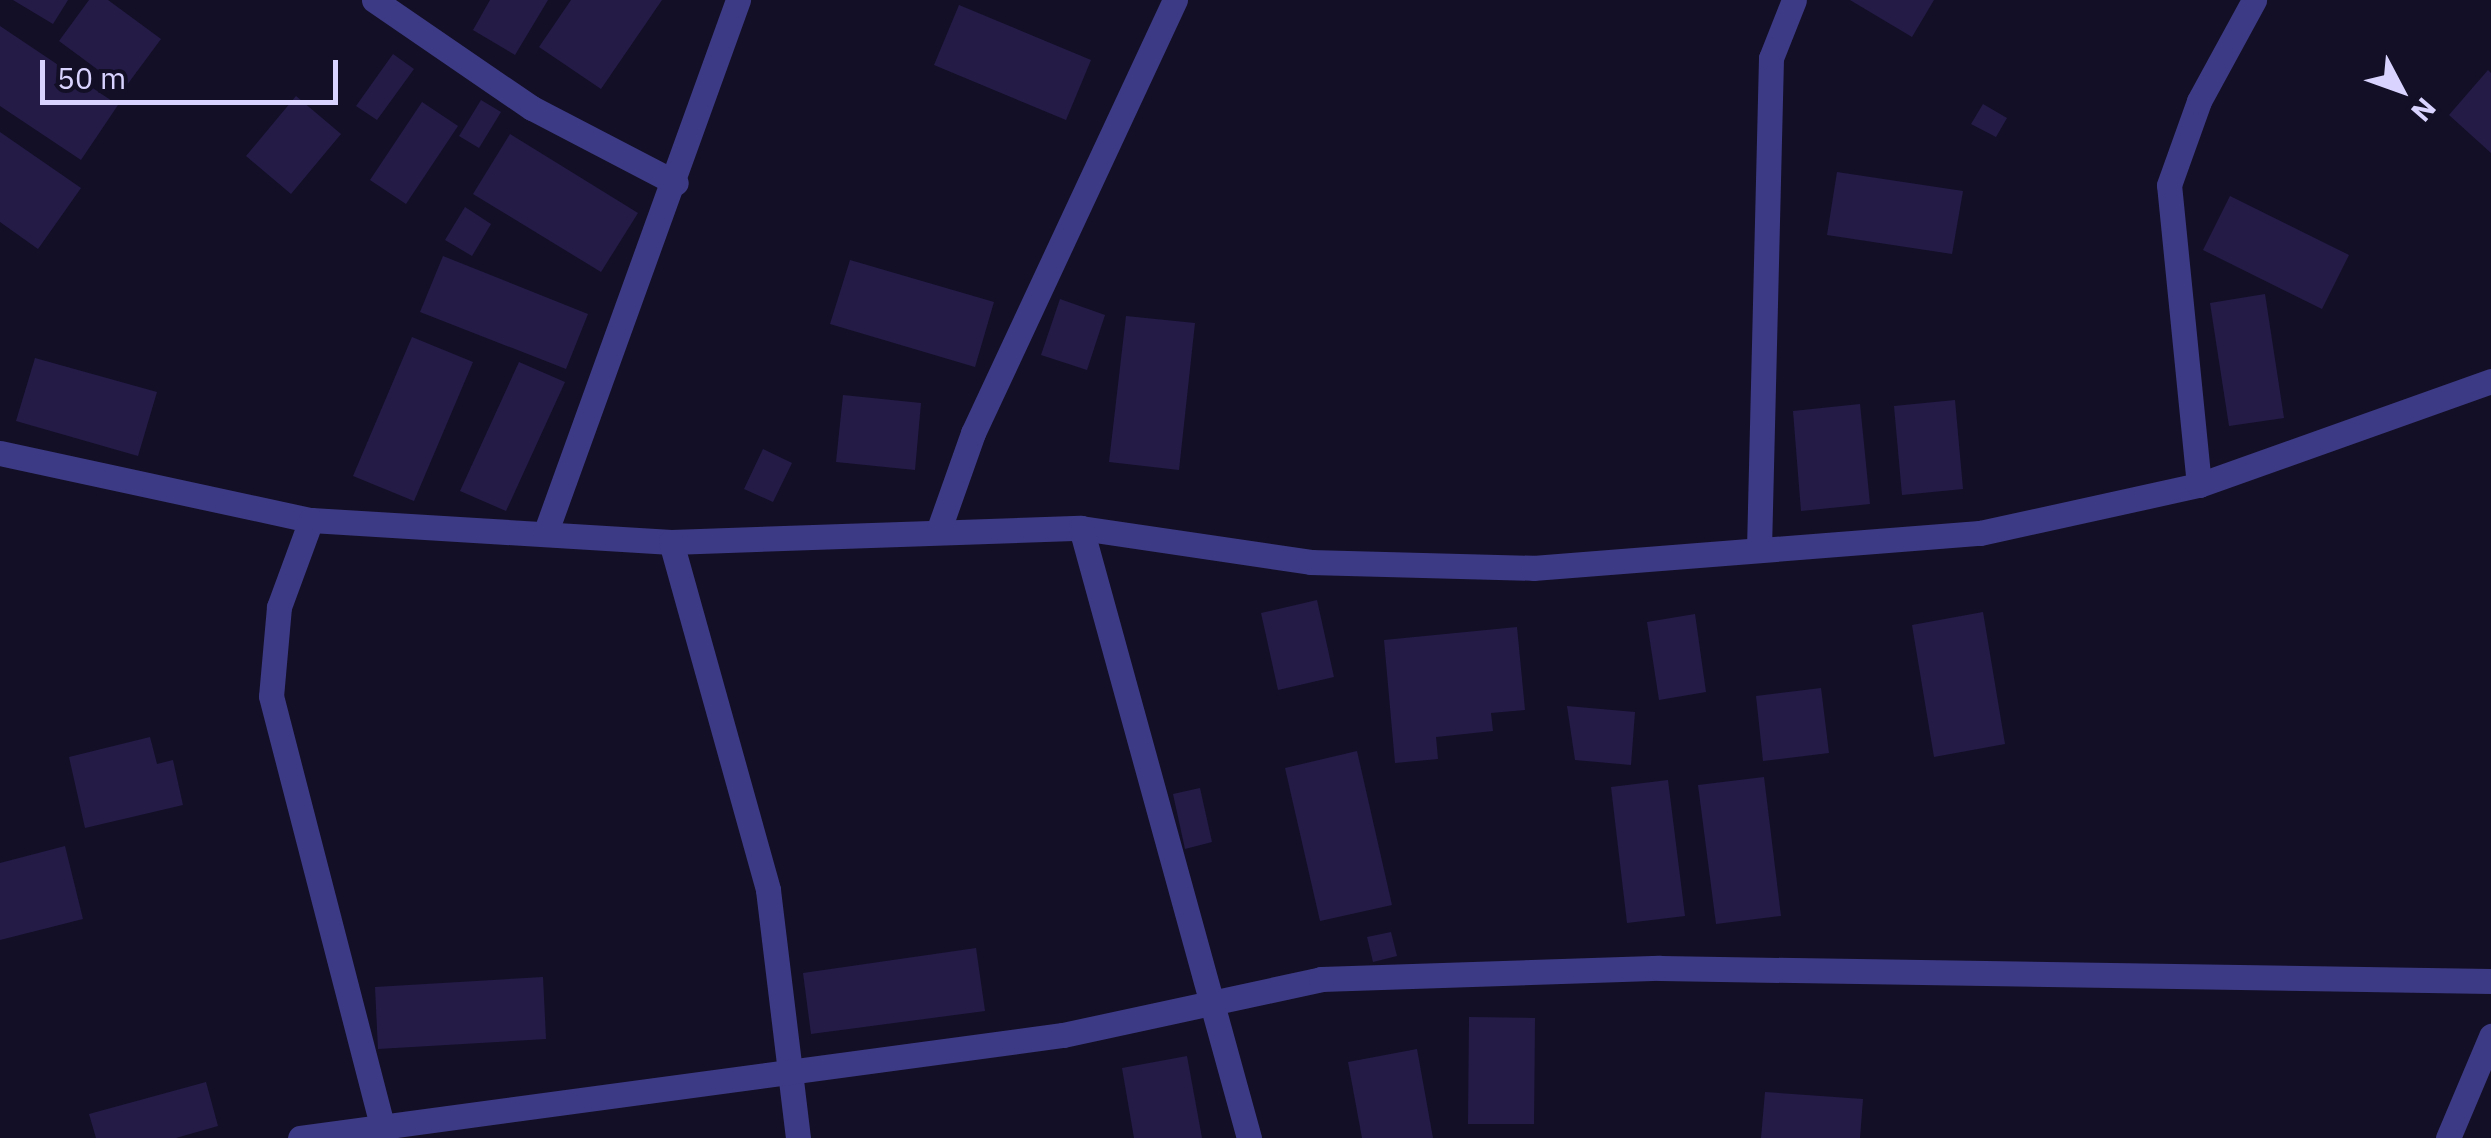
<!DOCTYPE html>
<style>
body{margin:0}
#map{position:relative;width:2491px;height:1138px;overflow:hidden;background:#130f26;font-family:"IBM Plex Sans",sans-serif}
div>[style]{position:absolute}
.building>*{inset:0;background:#241b47}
.street>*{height:25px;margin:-12.5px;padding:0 12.5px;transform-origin:12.5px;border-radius:12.5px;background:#3d3a85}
span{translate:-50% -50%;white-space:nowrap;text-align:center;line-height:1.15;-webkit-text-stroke:8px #130f26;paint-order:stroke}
.north{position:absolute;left:2351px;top:40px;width:100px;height:100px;-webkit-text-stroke:8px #130f26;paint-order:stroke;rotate:131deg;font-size:28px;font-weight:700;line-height:40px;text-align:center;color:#d9d4ff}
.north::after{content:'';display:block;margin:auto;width:35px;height:45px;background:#d9d4ff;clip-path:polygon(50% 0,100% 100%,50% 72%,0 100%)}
.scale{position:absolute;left:40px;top:60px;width:298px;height:45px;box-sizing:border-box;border:5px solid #d9d4ff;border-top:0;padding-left:12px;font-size:30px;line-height:35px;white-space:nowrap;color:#d9d4ff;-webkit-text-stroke:8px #130f26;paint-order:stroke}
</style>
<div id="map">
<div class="building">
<div style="clip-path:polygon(13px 0,68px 0,53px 24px)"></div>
<div style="clip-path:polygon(89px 0,108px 0,161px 39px,124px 89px,59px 41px)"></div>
<div style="clip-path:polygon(490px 0,548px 0,515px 55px,473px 30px)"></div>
<div style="clip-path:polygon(571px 0,662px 0,601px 89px,539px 47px)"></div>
<div style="clip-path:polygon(1850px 0,1934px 0,1912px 37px)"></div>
<div style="clip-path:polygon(959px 5px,1091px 60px,1066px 120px,934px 65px)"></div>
<div style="clip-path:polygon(0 26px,118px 105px,81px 160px,0 106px)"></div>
<div style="clip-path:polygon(393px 54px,414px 69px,377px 120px,356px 106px)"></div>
<div style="clip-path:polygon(2488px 70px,2491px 73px,2491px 153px,2449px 115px)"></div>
<div style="clip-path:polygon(296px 96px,341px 134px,291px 194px,246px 156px)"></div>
<div style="clip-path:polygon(481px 100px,501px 112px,479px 148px,459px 136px)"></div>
<div style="clip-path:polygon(422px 102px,458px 126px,406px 204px,370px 180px)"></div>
<div style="clip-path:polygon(1983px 104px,2007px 118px,1996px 137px,1971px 124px)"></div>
<div style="clip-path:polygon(0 132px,81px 188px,38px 249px,0 222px)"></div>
<div style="clip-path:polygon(510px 134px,638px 213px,601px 272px,473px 194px)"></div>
<div style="clip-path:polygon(1837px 172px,1963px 191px,1952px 254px,1827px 235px)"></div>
<div style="clip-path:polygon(2230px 196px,2349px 255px,2322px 309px,2203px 250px)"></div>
<div style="clip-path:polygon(465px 207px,491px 224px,472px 256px,445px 240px)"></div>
<div style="clip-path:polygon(443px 256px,588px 314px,566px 369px,420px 312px)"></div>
<div style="clip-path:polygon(850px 260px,994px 302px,975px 367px,830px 324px)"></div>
<div style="clip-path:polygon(2265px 294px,2284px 418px,2229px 426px,2210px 303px)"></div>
<div style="clip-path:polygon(1060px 299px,1105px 315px,1087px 370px,1041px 355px)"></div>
<div style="clip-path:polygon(1126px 316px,1195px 323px,1179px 470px,1109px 462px)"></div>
<div style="clip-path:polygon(412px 337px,473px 362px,414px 501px,353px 476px)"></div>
<div style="clip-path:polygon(35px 358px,157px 392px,138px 456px,16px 421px)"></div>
<div style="clip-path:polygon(519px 362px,565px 382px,506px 511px,460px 491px)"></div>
<div style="clip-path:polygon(843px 395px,921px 403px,915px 470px,836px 462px)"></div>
<div style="clip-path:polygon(1955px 400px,1963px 489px,1902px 495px,1894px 406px)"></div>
<div style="clip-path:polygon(1860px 404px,1870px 504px,1801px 511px,1793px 411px)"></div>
<div style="clip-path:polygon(763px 449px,792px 463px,773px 502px,744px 489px)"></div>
<div style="clip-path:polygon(1317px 600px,1334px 677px,1278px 690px,1261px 613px)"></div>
<div style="clip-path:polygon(1983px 612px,2005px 744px,1934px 757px,1912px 625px)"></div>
<div style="clip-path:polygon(1695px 614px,1706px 692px,1659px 700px,1647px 622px)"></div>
<div style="clip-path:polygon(1517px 627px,1525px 710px,1491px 713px,1493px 731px,1436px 737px,1438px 759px,1395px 763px,1384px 640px)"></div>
<div style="clip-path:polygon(1821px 688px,1829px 753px,1763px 761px,1756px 696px)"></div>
<div style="clip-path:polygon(1567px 706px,1635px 712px,1631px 765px,1575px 760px)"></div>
<div style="clip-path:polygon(150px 737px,157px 764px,173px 760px,183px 805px,85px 828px,69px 757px)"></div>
<div style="clip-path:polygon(1357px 751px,1392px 905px,1320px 921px,1285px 768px)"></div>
<div style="clip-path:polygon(1764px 777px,1781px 916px,1716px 924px,1698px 785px)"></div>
<div style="clip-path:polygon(1668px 780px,1685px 916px,1627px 923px,1611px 787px)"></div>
<div style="clip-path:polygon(1200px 788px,1212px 842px,1185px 849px,1173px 794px)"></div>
<div style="clip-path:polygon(65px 846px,83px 919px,0 940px,0 863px)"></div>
<div style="clip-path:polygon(1391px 932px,1397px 956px,1373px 962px,1367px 937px)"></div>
<div style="clip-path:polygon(976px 948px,985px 1011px,811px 1034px,803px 973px)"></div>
<div style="clip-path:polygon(543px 977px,546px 1039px,378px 1049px,375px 987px)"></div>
<div style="clip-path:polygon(1469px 1017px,1535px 1018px,1534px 1124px,1468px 1124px)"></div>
<div style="clip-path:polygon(1417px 1049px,1433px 1138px,1362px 1138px,1348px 1062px)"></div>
<div style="clip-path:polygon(1187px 1056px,1202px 1138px,1134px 1138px,1122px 1068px)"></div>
<div style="clip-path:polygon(206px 1082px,218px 1126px,176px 1138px,96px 1138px,89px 1114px)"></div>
<div style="clip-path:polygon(1765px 1092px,1863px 1099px,1860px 1138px,1761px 1138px)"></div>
</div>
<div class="street">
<div style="left:374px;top:0;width:191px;rotate:34.4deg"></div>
<div style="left:532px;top:108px;width:162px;rotate:27.5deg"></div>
<div style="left:0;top:453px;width:318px;rotate:12.2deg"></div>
<div style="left:311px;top:520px;width:361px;rotate:3.5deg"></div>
<div style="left:671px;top:542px;width:410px;rotate:-2deg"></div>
<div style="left:1081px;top:528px;width:232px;rotate:8.4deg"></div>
<div style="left:1310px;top:562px;width:223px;rotate:1.5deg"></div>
<div style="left:1533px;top:568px;width:448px;rotate:-4.5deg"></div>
<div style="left:1980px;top:533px;width:224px;rotate:-12.4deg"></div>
<div style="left:2199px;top:485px;width:310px;rotate:-19.6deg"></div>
<div style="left:2199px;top:485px;width:301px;rotate:-95.7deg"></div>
<div style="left:2169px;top:185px;width:89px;rotate:-70.3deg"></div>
<div style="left:2199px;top:101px;width:115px;rotate:-61.4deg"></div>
<div style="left:311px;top:520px;width:93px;rotate:110.2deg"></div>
<div style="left:279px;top:607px;width:89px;rotate:95.1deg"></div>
<div style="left:271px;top:696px;width:456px;rotate:75.5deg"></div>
<div style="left:1081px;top:528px;width:633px;rotate:74.6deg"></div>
<div style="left:939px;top:529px;width:102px;rotate:-70.5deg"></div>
<div style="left:973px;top:433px;width:478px;rotate:-65deg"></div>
<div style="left:545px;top:534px;width:568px;rotate:-70.13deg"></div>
<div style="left:671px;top:542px;width:361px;rotate:74.4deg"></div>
<div style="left:768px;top:890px;width:250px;rotate:83.1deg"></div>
<div style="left:1759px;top:549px;width:491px;rotate:-88.6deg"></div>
<div style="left:1771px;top:58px;width:62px;rotate:-68.4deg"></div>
<div style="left:300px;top:1138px;width:770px;rotate:-7.69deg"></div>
<div style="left:1063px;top:1035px;width:264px;rotate:-12.2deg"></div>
<div style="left:1321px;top:979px;width:339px;rotate:-1.9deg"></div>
<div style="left:1660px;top:968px;width:831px;rotate:0.9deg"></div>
<div style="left:2448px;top:1138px;width:111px;rotate:-67.1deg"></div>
</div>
<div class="north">N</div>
<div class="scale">50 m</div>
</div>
